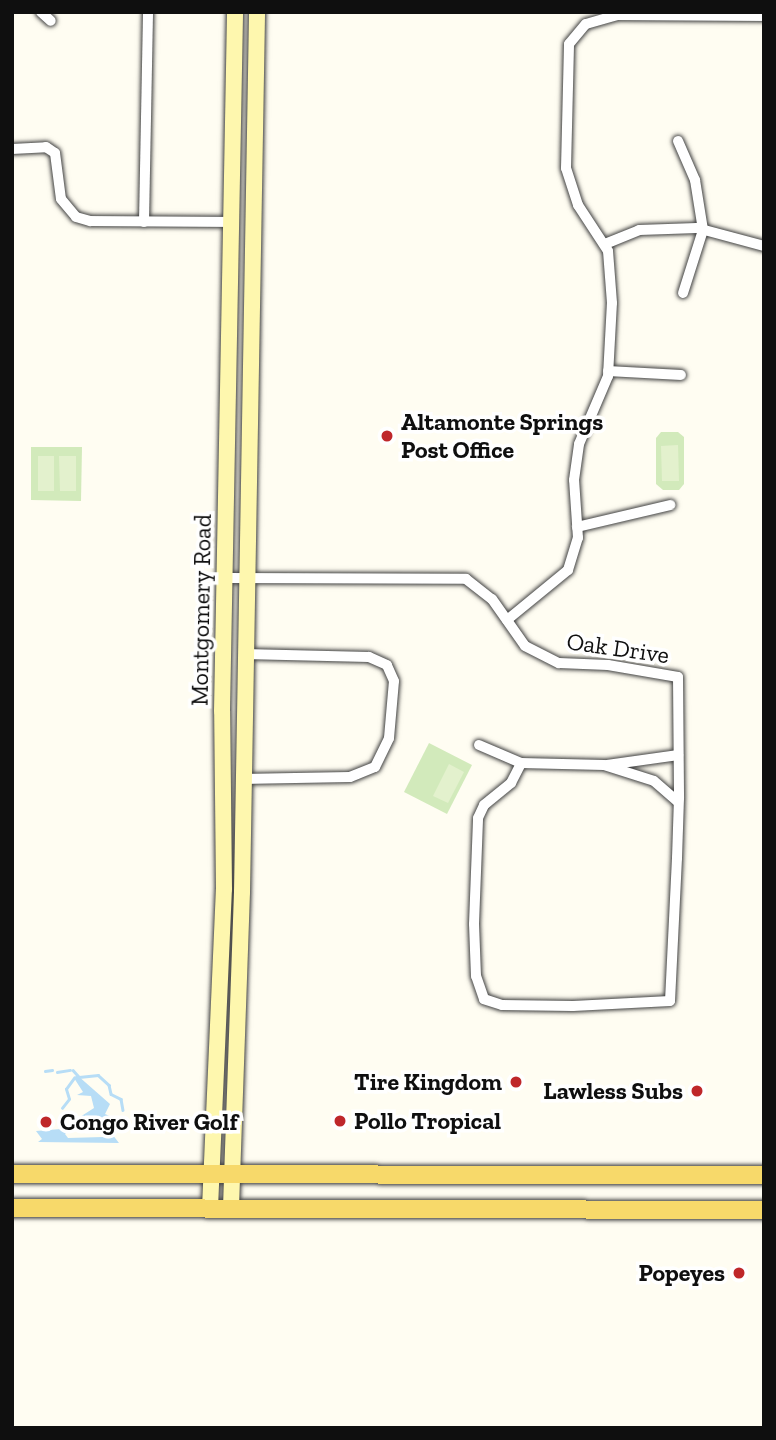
<!DOCTYPE html>
<style>
body{margin:0}
#map{position:relative;width:776px;height:1440px;overflow:hidden;background:#fffdf2;font-family:"Zilla Slab",serif}
div>[style]{position:absolute}
.green>*{inset:0;background:#d2eabb}
.pitch>*{inset:0;background:#e3f1cd}
.water>*{inset:0;background:#b7ddf6}
.stream>*{height:2.5px;margin:-1.25px;padding:0 1.25px;transform-origin:1.25px;border-radius:1.25px;background:#b7ddf6}
.roads{filter:drop-shadow(0 0 2px #424242) drop-shadow(0 0 2px #424242)}
.street>*{height:10px;margin:-5px;padding:0 5px;transform-origin:5px;border-radius:5px;background:#fff}
.secondary>*{height:16px;margin:-8px;padding:0 8px;transform-origin:8px;border-radius:8px;background:#fef7ae}
.primary>*{height:18px;margin:-9px;padding:0 9px;transform-origin:9px;border-radius:9px;background:#f7d96a}
.dots>*{width:19px;height:19px;translate:-50% -50%;box-sizing:border-box;border:4px solid #fff;border-radius:50%}
span{translate:-50% -50%;white-space:nowrap;text-align:center;line-height:1.15;-webkit-text-stroke:7px #fff;paint-order:stroke}
.poi-label{font-size:24px;color:#0f0f0f;font-weight:700}
.left{translate:0 -50%;text-align:left}
.right{translate:-100% -50%;text-align:right}
.street-label{font-size:24px;color:#0f0f0f}
.frame{position:absolute;inset:0;border:14px solid #0f0f0f;pointer-events:none}
</style>
<div id="map">
<div class="green">
<div style="clip-path:polygon(661px 432px,678px 432px,684px 437px,684px 484px,679px 490px,663px 490px,656px 484px,656px 438px)"></div>
<div style="clip-path:polygon(31px 447px,82px 447px,81px 501px,31px 500px)"></div>
<div style="clip-path:polygon(429px 743px,472px 765px,447px 814px,404px 792px)"></div>
</div>
<div class="pitch">
<div style="clip-path:polygon(678px 445px,679px 481px,662px 481px,661px 446px)"></div>
<div style="clip-path:polygon(38px 456px,54px 456px,54px 491px,38px 491px)"></div>
<div style="clip-path:polygon(59px 456px,76px 456px,76px 491px,60px 491px)"></div>
<div style="clip-path:polygon(449px 764px,464px 772px,448px 803px,433px 796px)"></div>
</div>
<div class="water">
<div style="clip-path:polygon(evenodd,77px 1075px,110px 1104px,105px 1114px,121px 1121px,112px 1134px,119px 1143px,38px 1142px,42px 1139px,36px 1131px,61px 1129px,94px 1108px,91px 1096px,77px 1095px,83px 1092px,74px 1078px,77px 1075px,108px 1119px,112px 1130px,103px 1137px,68px 1138px,65px 1134px,79px 1121px,108px 1119px)"></div>
</div>
<div class="stream">
<div style="left:73px;top:1070px;width:9px;rotate:49deg"></div>
<div style="left:79px;top:1077px;width:19px;rotate:-6deg"></div>
<div style="left:98px;top:1075px;width:15px;rotate:42deg"></div>
<div style="left:109px;top:1085px;width:9px;rotate:77deg"></div>
<div style="left:111px;top:1094px;width:11px;rotate:27deg"></div>
<div style="left:121px;top:1099px;width:11px;rotate:80deg"></div>
<div style="left:45px;top:1071px;width:7px;rotate:-8deg"></div>
<div style="left:57px;top:1072px;width:13px;rotate:-9deg"></div>
<div style="left:62px;top:1108px;width:11px;rotate:-52deg"></div>
<div style="left:69px;top:1099px;width:10px;rotate:-107deg"></div>
<div style="left:66px;top:1089px;width:14px;rotate:-54deg"></div>
</div>
<div class="roads">
<div class="street">
<div style="left:41px;top:12px;width:13px;rotate:42deg"></div>
<div style="left:678px;top:141px;width:43px;rotate:66.4deg"></div>
<div style="left:695px;top:180px;width:51px;rotate:80.9deg"></div>
<div style="left:703px;top:230px;width:66px;rotate:107.6deg"></div>
<div style="left:12px;top:149px;width:34px;rotate:-3deg"></div>
<div style="left:46px;top:147px;width:11px;rotate:34deg"></div>
<div style="left:55px;top:153px;width:46px;rotate:82.6deg"></div>
<div style="left:61px;top:199px;width:23px;rotate:50deg"></div>
<div style="left:76px;top:217px;width:15px;rotate:16deg"></div>
<div style="left:90px;top:221px;width:142px;rotate:0.4deg"></div>
<div style="left:144px;top:222px;width:210px;rotate:-88.9deg"></div>
<div style="left:605px;top:244px;width:37px;rotate:-22deg"></div>
<div style="left:639px;top:230px;width:58px;rotate:-2deg"></div>
<div style="left:697px;top:228px;width:69px;rotate:15deg"></div>
<div style="left:608px;top:371px;width:73px;rotate:3.1deg"></div>
<div style="left:577px;top:527px;width:96px;rotate:-13.3deg"></div>
<div style="left:225px;top:578px;width:241px;rotate:0.2deg"></div>
<div style="left:466px;top:579px;width:33px;rotate:38deg"></div>
<div style="left:492px;top:599px;width:57px;rotate:54.9deg"></div>
<div style="left:525px;top:646px;width:38px;rotate:27deg"></div>
<div style="left:559px;top:663px;width:49px;rotate:2.3deg"></div>
<div style="left:608px;top:665px;width:71px;rotate:9.7deg"></div>
<div style="left:678px;top:677px;width:121px;rotate:89.5deg"></div>
<div style="left:679px;top:798px;width:60px;rotate:91.9deg"></div>
<div style="left:677px;top:858px;width:143px;rotate:92.8deg"></div>
<div style="left:670px;top:1001px;width:97px;rotate:177deg"></div>
<div style="left:573px;top:1006px;width:71px;rotate:-179.2deg"></div>
<div style="left:502px;top:1005px;width:19px;rotate:-162deg"></div>
<div style="left:484px;top:999px;width:24px;rotate:-109deg"></div>
<div style="left:476px;top:976px;width:52px;rotate:-92.2deg"></div>
<div style="left:474px;top:924px;width:106px;rotate:-87.8deg"></div>
<div style="left:478px;top:818px;width:14px;rotate:-65deg"></div>
<div style="left:484px;top:805px;width:35px;rotate:-39deg"></div>
<div style="left:511px;top:783px;width:22px;rotate:-63deg"></div>
<div style="left:521px;top:763px;width:83px;rotate:1.4deg"></div>
<div style="left:604px;top:765px;width:52px;rotate:17.7deg"></div>
<div style="left:654px;top:781px;width:32px;rotate:41deg"></div>
<div style="left:507px;top:620px;width:79px;rotate:-39.3deg"></div>
<div style="left:568px;top:570px;width:34px;rotate:-73deg"></div>
<div style="left:578px;top:538px;width:58px;rotate:-93.9deg"></div>
<div style="left:574px;top:480px;width:36px;rotate:-82deg"></div>
<div style="left:579px;top:444px;width:74px;rotate:-66.9deg"></div>
<div style="left:608px;top:376px;width:73px;rotate:-86.9deg"></div>
<div style="left:612px;top:303px;width:52px;rotate:-94.4deg"></div>
<div style="left:608px;top:251px;width:55px;rotate:-123.1deg"></div>
<div style="left:578px;top:205px;width:39px;rotate:-108deg"></div>
<div style="left:566px;top:168px;width:124px;rotate:-88.6deg"></div>
<div style="left:569px;top:44px;width:26px;rotate:-50deg"></div>
<div style="left:586px;top:24px;width:32px;rotate:-16deg"></div>
<div style="left:617px;top:15px;width:147px;rotate:0.4deg"></div>
<div style="left:479px;top:745px;width:46px;rotate:23.2deg"></div>
<div style="left:607px;top:765px;width:72px;rotate:-8deg"></div>
<div style="left:241px;top:779px;width:109px;rotate:-1.1deg"></div>
<div style="left:350px;top:777px;width:27px;rotate:-22deg"></div>
<div style="left:375px;top:767px;width:32px;rotate:-64deg"></div>
<div style="left:389px;top:738px;width:57px;rotate:-85deg"></div>
<div style="left:394px;top:681px;width:17px;rotate:-114deg"></div>
<div style="left:387px;top:665px;width:20px;rotate:-156deg"></div>
<div style="left:369px;top:657px;width:125px;rotate:-178.6deg"></div>
</div>
<div class="secondary">
<div style="left:231px;top:1207px;width:315px;rotate:-88deg"></div>
<div style="left:242px;top:892px;width:880px;rotate:-89.02deg"></div>
<div style="left:210px;top:1208px;width:319px;rotate:-87.5deg"></div>
<div style="left:224px;top:889px;width:178px;rotate:-90.6deg"></div>
<div style="left:222px;top:711px;width:699px;rotate:-88.93deg"></div>
</div>
<div class="primary">
<div style="left:12px;top:1174px;width:752px;rotate:0.08deg"></div>
<div style="left:12px;top:1208px;width:752px;rotate:0.15deg"></div>
</div>
</div>
<div class="dots">
<div style="left:387px;top:436px;background:#bf272a"></div>
<div style="left:516px;top:1082px;background:#bf272a"></div>
<div style="left:697px;top:1091px;background:#bf272a"></div>
<div style="left:340px;top:1121px;background:#bf272a"></div>
<div style="left:46px;top:1122px;background:#bf272a"></div>
<div style="left:739px;top:1273px;background:#bf272a"></div>
</div>
<div class="poi-label">
<span class="left" style="left:401px;top:436px">Altamonte Springs<br>Post Office</span>
<span class="right" style="left:502px;top:1082px">Tire Kingdom</span>
<span class="right" style="left:683px;top:1091px">Lawless Subs</span>
<span class="left" style="left:354px;top:1121px">Pollo Tropical</span>
<span class="left" style="left:60px;top:1122px">Congo River Golf</span>
<span class="right" style="left:725px;top:1273px">Popeyes</span>
</div>
<div class="street-label">
<span style="left:201px;top:610px;rotate:-89deg">Montgomery Road</span>
<span style="left:618px;top:648px;rotate:8deg">Oak Drive</span>
</div>
<div class="frame"></div>
</div>
